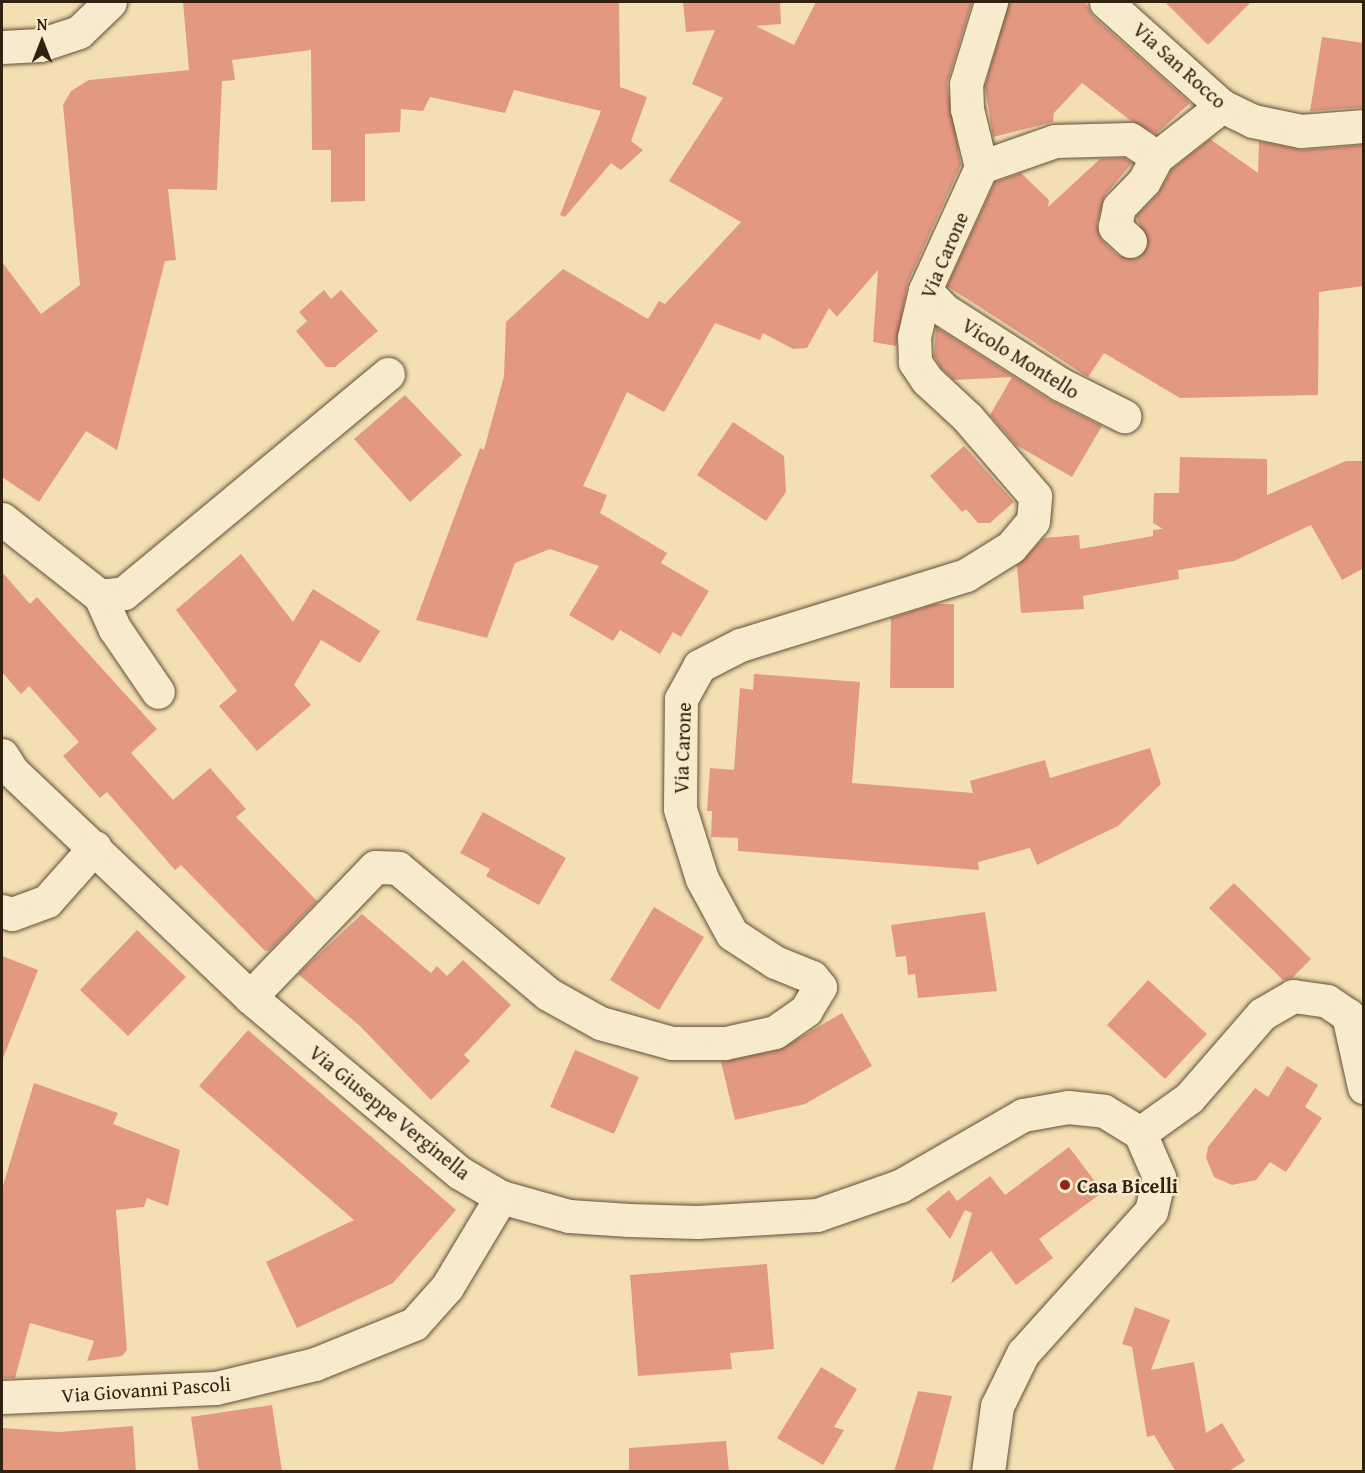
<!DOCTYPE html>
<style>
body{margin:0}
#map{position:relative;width:1365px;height:1473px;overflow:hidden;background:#f4dfb2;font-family:"Gentium Book Plus",serif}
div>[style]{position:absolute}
.building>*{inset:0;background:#e39980}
.roads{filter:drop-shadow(0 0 2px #625039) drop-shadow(0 0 2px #625039)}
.minor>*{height:33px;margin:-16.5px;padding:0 16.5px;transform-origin:16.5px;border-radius:16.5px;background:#f8eacd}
.dots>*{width:16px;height:16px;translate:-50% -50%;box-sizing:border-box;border:3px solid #f8eacd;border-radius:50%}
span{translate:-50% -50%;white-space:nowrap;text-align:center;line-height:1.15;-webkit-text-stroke:5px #f8eacd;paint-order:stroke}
.street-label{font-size:20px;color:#312111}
.poi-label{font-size:20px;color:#312111;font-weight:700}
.left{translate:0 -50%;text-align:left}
.frame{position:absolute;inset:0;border:3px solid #312111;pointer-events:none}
.north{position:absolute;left:12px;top:12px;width:60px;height:60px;-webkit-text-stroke:4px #f8eacd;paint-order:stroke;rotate:0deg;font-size:16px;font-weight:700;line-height:24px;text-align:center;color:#312111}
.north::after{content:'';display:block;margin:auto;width:21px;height:27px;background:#312111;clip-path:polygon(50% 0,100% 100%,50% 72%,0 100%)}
</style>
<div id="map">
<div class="building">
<div style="clip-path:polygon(183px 2px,619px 2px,620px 87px,647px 97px,631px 141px,643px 150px,621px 170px,611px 163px,565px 217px,560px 215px,601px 111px,514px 90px,505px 113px,430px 97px,423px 111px,401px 109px,400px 132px,365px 134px,365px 201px,331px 202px,331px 150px,312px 150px,311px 50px,232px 60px,235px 80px,222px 81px,217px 190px,168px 189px,176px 260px,165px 261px,117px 450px,86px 431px,39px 502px,2px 477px,2px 262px,41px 314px,80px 285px,63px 105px,71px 91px,89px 80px,189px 70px)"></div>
<div style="clip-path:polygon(683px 2px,780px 2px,781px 24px,756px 26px,794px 45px,816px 2px,972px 2px,947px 84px,961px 165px,908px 282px,896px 346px,873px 342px,878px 270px,837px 317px,829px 308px,807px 348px,793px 349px,763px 333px,760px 340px,715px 323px,664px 412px,627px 392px,583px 486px,607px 495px,600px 513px,667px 553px,661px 563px,709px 591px,681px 637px,673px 632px,660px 654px,620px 630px,613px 641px,569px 615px,599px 566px,550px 549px,515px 563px,487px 638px,416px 620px,480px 448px,484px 450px,504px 376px,506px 322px,563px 269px,648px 319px,659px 301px,665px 304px,741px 222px,669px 181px,723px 98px,692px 84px,715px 30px,686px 32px)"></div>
<div style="clip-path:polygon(1009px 2px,1085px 2px,1093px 16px,1190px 103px,1156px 134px,1130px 120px,1082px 83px,1054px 113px,1053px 122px,993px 137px,985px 86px)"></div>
<div style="clip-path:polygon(1165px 2px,1251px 2px,1208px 45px)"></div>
<div style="clip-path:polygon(1322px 37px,1364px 43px,1364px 107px,1310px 111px)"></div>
<div style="clip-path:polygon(1210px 139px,1258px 173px,1259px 141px,1302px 150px,1364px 145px,1364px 286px,1319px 292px,1318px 395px,1180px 398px,1104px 353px,1088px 377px,947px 286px,995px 182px,1021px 173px,1049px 200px,1048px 207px,1100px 159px,1125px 158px,1132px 163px,1105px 195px,1097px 224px,1102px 240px,1117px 255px,1136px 259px,1148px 245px,1136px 216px,1158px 194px,1172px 169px)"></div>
<div style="clip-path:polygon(324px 290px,331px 299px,341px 290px,378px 331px,335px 367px,326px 367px,296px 331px,307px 321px,299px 312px)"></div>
<div style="clip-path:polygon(936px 327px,1050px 400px,1102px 426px,1072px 477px,1016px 445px,990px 415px,1012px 377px,954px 380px,941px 368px,934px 356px)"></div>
<div style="clip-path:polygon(405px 395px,462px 455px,410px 502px,354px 439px)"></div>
<div style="clip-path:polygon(733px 422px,784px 456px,786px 492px,766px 521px,697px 475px)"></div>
<div style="clip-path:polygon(964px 446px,1014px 502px,990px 523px,978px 523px,966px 509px,962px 512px,930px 476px)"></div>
<div style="clip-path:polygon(1180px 457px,1267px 459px,1267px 495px,1346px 461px,1364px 461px,1364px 568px,1342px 580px,1311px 525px,1234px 561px,1178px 570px,1179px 579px,1083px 596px,1084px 609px,1021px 613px,1017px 565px,1044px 538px,1079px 535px,1080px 549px,1153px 536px,1153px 530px,1163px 529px,1153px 523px,1154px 493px,1179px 493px)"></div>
<div style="clip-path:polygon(241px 554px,293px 622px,313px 589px,380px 631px,360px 663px,321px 640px,294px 685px,311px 705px,257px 751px,219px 706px,237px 691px,176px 610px)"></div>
<div style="clip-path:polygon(2px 572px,30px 604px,37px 597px,157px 729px,131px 753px,173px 800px,210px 768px,246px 809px,236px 817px,317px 901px,270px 950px,265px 951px,181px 865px,175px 870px,107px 792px,100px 798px,63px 756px,79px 742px,29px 686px,21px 694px,2px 672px)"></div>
<div style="clip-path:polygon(935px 604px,954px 604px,954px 688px,890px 688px,891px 618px)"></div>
<div style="clip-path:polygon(754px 674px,860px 682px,852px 783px,973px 793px,970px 781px,1045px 760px,1050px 778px,1150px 748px,1161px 784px,1118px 826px,1037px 865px,1030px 848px,978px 862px,979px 870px,738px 851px,738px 838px,711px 837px,712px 811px,707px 811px,710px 768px,734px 770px,740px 688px,753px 690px)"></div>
<div style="clip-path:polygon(483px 812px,566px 858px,539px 905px,486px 876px,490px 869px,460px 853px)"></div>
<div style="clip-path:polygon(1234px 883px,1311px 959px,1292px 978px,1283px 980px,1209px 908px)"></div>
<div style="clip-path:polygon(654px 907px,704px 937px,659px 1010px,610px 980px)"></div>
<div style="clip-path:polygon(985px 912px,997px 991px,918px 998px,915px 974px,908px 975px,906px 956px,896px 957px,891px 925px)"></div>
<div style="clip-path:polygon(362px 914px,431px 973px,437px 966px,447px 976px,463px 960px,511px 1005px,464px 1055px,470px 1061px,431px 1100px,360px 1026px,298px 974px)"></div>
<div style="clip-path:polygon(137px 930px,186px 977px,128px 1036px,80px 990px)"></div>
<div style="clip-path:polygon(2px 956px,38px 970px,3px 1058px,2px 1058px)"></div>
<div style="clip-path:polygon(1148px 980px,1207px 1034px,1165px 1079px,1107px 1025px)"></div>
<div style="clip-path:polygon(842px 1013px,872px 1066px,805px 1104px,735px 1120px,721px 1062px,779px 1050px)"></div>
<div style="clip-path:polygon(248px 1030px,456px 1210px,393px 1283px,297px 1328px,266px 1262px,354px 1220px,199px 1086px)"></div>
<div style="clip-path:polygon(575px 1050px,639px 1077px,614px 1134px,550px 1107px)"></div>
<div style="clip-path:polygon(1287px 1066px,1318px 1085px,1305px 1107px,1322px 1118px,1286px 1172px,1270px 1162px,1256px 1180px,1232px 1185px,1214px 1177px,1206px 1158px,1208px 1147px,1255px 1088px,1268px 1097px)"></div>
<div style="clip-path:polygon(34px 1083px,118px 1113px,113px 1124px,180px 1150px,168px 1206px,147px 1198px,144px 1207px,116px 1210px,127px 1350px,122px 1356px,87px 1361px,94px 1341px,30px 1323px,15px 1378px,2px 1378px,2px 1189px)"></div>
<div style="clip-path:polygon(1069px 1147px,1103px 1192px,1039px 1239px,1053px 1258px,1016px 1285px,991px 1251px,951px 1284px,972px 1213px,965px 1210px,950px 1239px,926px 1209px,949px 1190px,957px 1201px,990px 1176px,1005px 1195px)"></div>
<div style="clip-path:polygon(767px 1264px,774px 1349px,730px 1353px,732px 1369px,638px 1376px,630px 1275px)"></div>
<div style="clip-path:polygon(1135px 1307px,1170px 1320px,1151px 1370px,1194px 1362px,1206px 1433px,1222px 1423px,1245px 1461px,1227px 1472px,1176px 1472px,1154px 1435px,1147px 1437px,1132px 1347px,1122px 1344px)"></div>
<div style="clip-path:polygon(821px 1367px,857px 1389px,834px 1427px,844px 1430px,823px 1465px,777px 1438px)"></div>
<div style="clip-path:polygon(918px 1391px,952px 1396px,932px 1472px,894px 1472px)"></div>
<div style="clip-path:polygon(272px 1405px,282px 1472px,199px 1472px,191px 1417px)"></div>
<div style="clip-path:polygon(133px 1426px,136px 1472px,2px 1472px,2px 1428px,59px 1432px)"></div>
<div style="clip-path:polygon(726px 1441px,729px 1472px,629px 1472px,629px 1448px)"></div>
</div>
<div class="roads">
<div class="minor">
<div style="left:1106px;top:2px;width:156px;rotate:41.9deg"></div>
<div style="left:1222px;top:106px;width:34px;rotate:26deg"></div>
<div style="left:1253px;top:121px;width:49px;rotate:11.8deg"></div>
<div style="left:1301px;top:131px;width:63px;rotate:-4.5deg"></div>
<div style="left:2px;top:47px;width:38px;rotate:-3deg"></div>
<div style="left:40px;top:45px;width:41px;rotate:-18.4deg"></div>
<div style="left:79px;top:32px;width:43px;rotate:-44.1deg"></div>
<div style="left:981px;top:167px;width:78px;rotate:-19.4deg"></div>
<div style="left:1055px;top:141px;width:75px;rotate:-1.5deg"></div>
<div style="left:1130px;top:139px;width:32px;rotate:34deg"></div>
<div style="left:1157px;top:157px;width:83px;rotate:-38.1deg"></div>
<div style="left:1130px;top:241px;width:21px;rotate:-137deg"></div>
<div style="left:1115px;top:227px;width:20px;rotate:-79deg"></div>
<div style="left:1119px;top:207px;width:36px;rotate:-46deg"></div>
<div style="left:1144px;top:181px;width:27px;rotate:-62deg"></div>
<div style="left:925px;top:290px;width:28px;rotate:46deg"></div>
<div style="left:944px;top:310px;width:138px;rotate:32.5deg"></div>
<div style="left:1060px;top:384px;width:72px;rotate:26.6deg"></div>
<div style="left:2px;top:519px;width:125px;rotate:38.2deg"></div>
<div style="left:100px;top:596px;width:24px;rotate:-7deg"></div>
<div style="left:124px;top:593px;width:343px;rotate:-39.7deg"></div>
<div style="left:100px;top:596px;width:36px;rotate:66deg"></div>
<div style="left:115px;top:629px;width:76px;rotate:55.7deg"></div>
<div style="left:2px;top:755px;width:19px;rotate:58deg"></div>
<div style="left:12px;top:771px;width:328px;rotate:43.5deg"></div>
<div style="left:250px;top:997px;width:274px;rotate:40deg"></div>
<div style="left:460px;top:1173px;width:48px;rotate:30.3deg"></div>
<div style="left:501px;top:1197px;width:71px;rotate:15.6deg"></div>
<div style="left:569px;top:1216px;width:60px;rotate:3.8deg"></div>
<div style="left:629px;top:1220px;width:68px;rotate:1.7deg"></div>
<div style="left:697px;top:1222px;width:120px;rotate:-3.3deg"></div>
<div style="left:817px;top:1215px;width:88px;rotate:-19.3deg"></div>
<div style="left:900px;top:1186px;width:142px;rotate:-30deg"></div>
<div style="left:1023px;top:1115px;width:46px;rotate:-10.1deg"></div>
<div style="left:1068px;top:1107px;width:36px;rotate:6deg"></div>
<div style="left:1104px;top:1111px;width:42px;rotate:31.4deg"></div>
<div style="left:1140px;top:1133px;width:48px;rotate:66.6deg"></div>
<div style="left:1159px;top:1177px;width:35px;rotate:103deg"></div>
<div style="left:1151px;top:1211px;width:191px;rotate:132deg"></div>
<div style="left:1023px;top:1353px;width:59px;rotate:116.1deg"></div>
<div style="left:997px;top:1406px;width:67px;rotate:97.8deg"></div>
<div style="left:2px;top:911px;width:10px;rotate:17deg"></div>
<div style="left:12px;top:914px;width:37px;rotate:-20deg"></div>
<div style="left:47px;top:901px;width:72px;rotate:-48.4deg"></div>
<div style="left:250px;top:997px;width:180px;rotate:-46.1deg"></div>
<div style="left:375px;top:867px;width:23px;rotate:2deg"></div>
<div style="left:398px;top:868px;width:196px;rotate:40deg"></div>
<div style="left:548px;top:994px;width:60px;rotate:29.1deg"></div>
<div style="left:600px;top:1023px;width:75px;rotate:15.5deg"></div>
<div style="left:672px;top:1043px;width:53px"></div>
<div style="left:725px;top:1043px;width:51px;rotate:-12.4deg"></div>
<div style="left:775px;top:1032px;width:38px;rotate:-35deg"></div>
<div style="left:806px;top:1010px;width:27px;rotate:-59deg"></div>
<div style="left:820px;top:987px;width:13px;rotate:-129deg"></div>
<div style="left:812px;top:977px;width:40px;rotate:-158deg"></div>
<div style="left:775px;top:962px;width:51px;rotate:-146.9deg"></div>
<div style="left:732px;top:934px;width:63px;rotate:-118.6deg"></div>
<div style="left:702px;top:879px;width:73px;rotate:-107.4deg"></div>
<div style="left:680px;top:809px;width:110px;rotate:-89.5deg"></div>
<div style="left:681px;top:699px;width:38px;rotate:-61deg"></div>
<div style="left:699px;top:666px;width:46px;rotate:-27.1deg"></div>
<div style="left:740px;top:645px;width:237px;rotate:-17.2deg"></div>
<div style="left:966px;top:575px;width:53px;rotate:-31.9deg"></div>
<div style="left:1011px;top:547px;width:34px;rotate:-50deg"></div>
<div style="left:1033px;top:521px;width:25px;rotate:-85deg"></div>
<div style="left:1035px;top:496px;width:103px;rotate:-130.7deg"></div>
<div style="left:968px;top:418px;width:56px;rotate:-137.2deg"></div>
<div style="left:927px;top:380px;width:22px;rotate:-124deg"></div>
<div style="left:915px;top:362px;width:25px;rotate:-92deg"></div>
<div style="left:914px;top:337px;width:48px;rotate:-76.8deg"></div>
<div style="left:925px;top:290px;width:135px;rotate:-65.5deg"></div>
<div style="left:981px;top:167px;width:60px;rotate:-103.6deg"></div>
<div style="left:967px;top:109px;width:25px;rotate:-92deg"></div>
<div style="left:966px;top:84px;width:86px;rotate:-73deg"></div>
<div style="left:1140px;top:1133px;width:60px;rotate:-35.5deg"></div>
<div style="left:1189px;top:1098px;width:111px;rotate:-49deg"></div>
<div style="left:1262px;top:1014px;width:36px;rotate:-30deg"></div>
<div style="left:1293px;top:996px;width:34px;rotate:8deg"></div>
<div style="left:1327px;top:1001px;width:25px;rotate:34deg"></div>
<div style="left:1348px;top:1015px;width:74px;rotate:77.5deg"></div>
<div style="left:2px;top:1397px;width:214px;rotate:-2.4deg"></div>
<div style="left:216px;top:1388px;width:102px;rotate:-13.6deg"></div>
<div style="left:315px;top:1364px;width:107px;rotate:-22deg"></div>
<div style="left:414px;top:1324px;width:50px;rotate:-48.3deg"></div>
<div style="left:447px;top:1287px;width:105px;rotate:-59deg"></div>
</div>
</div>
<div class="dots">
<div style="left:1065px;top:1185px;background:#8f2418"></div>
</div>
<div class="street-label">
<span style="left:1180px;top:65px;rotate:42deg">Via San Rocco</span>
<span style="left:944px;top:255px;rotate:-67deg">Via Carone</span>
<span style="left:1021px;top:358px;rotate:32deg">Vicolo Montello</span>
<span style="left:682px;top:748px;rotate:-88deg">Via Carone</span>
<span style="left:390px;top:1112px;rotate:39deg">Via Giuseppe Verginella</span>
<span style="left:146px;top:1389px;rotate:-4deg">Via Giovanni Pascoli</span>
</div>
<div class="poi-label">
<span class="left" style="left:1077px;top:1185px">Casa Bicelli</span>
</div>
<div class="frame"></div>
<div class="north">N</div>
</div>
